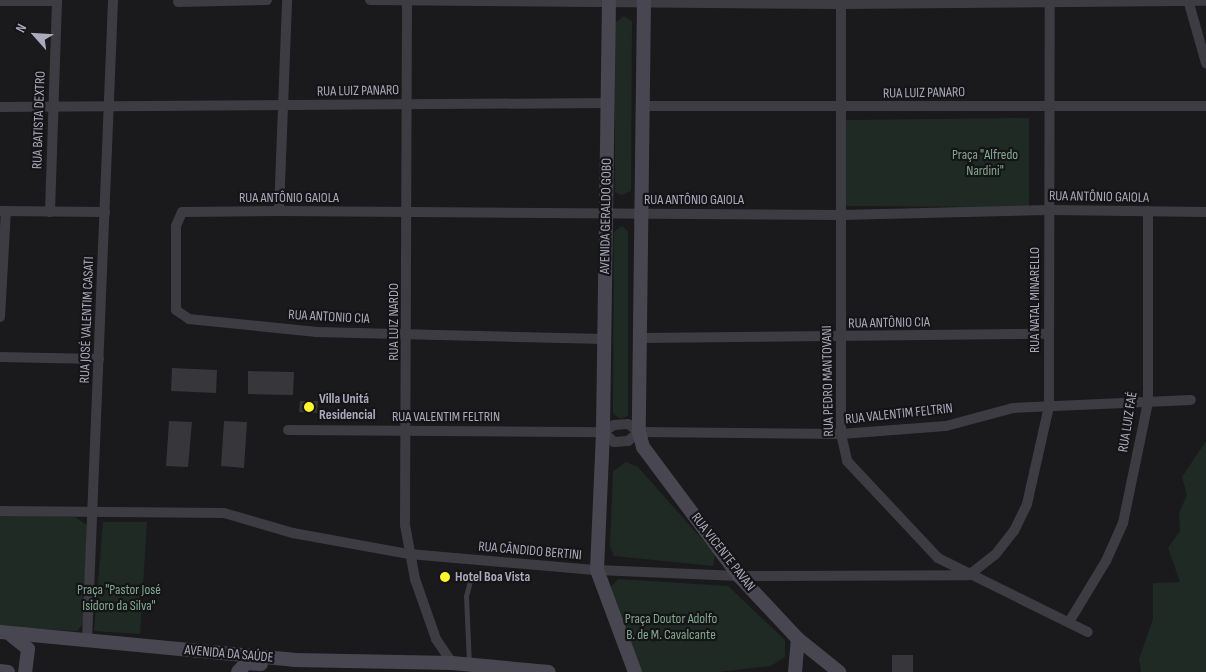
<!DOCTYPE html>
<meta charset="utf-8">
<style>
body{margin:0}
#map{position:relative;width:1206px;height:672px;overflow:hidden;background:#1a191c;font-family:"Sofia Sans Condensed",sans-serif}
div>[style]{position:absolute}
.green>*{inset:0;background:#202a24}
.building>*{inset:0;background:#37363b}
.lane>*{height:5px;margin:-2.5px;padding:0 2.5px;transform-origin:2.5px;border-radius:2.5px;background:#3d3c43}
.street>*{height:10px;margin:-5px;padding:0 5px;transform-origin:5px;border-radius:5px;background:#3d3c43}
.secondary>*{height:14px;margin:-7px;padding:0 7px;transform-origin:7px;border-radius:7px;background:#484751}
.dots>*{width:14px;height:14px;translate:-50% -50%;box-sizing:border-box;border:2px solid #151417;border-radius:50%}
span{translate:-50% -50%;white-space:nowrap;text-align:center;line-height:1.15;-webkit-text-stroke:4.5px #151417;paint-order:stroke}
.street-label{font-size:14px;color:#aaaabc}
.park-label{font-size:14px;color:#80a98f}
.poi-label{font-size:14px;color:#aaaabc;font-weight:700}
.left{translate:0 -50%;text-align:left}
.north{position:absolute;left:10px;top:10px;width:50px;height:50px;-webkit-text-stroke:4px #151417;paint-order:stroke;rotate:296deg;font-size:14px;font-weight:700;line-height:20px;text-align:center;color:#aaaabc}
.north::after{content:'';display:block;margin:auto;width:18px;height:22px;background:#aaaabc;clip-path:polygon(50% 0,100% 100%,50% 72%,0 100%)}
</style>
<div id="map">
<div class="green">
<div style="clip-path:polygon(624px 16px,632px 21px,631px 191px,621px 195px,615px 192px,615px 23px)"></div>
<div style="clip-path:polygon(1029px 118px,1029px 207px,844px 206px,843px 120px)"></div>
<div style="clip-path:polygon(622px 226px,628px 231px,628px 416px,620px 419px,613px 413px,614px 232px)"></div>
<div style="clip-path:polygon(1206px 441px,1206px 672px,1141px 672px,1139px 659px,1153px 619px,1153px 583px,1180px 582px,1168px 548px,1180px 531px,1179px 513px,1187px 495px,1182px 477px)"></div>
<div style="clip-path:polygon(626px 462px,638px 467px,715px 554px,713px 566px,614px 556px,610px 546px,613px 471px)"></div>
<div style="clip-path:polygon(0 515px,75px 517px,87px 525px,83px 624px,77px 631px,0 627px)"></div>
<div style="clip-path:polygon(103px 522px,147px 522px,140px 634px,94px 631px)"></div>
<div style="clip-path:polygon(618px 579px,728px 586px,785px 640px,785px 657px,771px 666px,718px 672px,641px 672px,608px 590px)"></div>
</div>
<div class="building">
<div style="clip-path:polygon(172px 368px,217px 370px,216px 393px,171px 391px)"></div>
<div style="clip-path:polygon(248px 371px,294px 372px,293px 395px,248px 394px)"></div>
<div style="clip-path:polygon(300px 401px,318px 401px,317px 413px,299px 412px)"></div>
<div style="clip-path:polygon(169px 421px,192px 422px,188px 467px,166px 466px)"></div>
<div style="clip-path:polygon(224px 421px,247px 422px,244px 468px,221px 466px)"></div>
<div style="clip-path:polygon(892px 655px,913px 655px,913px 672px,892px 672px)"></div>
</div>
<div class="lane">
<div style="left:469px;top:664px;width:68px;rotate:-92.5deg"></div>
<div style="left:466px;top:596px;width:16px;rotate:-75deg"></div>
<div style="left:470px;top:581px;width:13px;rotate:-27deg"></div>
<div style="left:482px;top:575px;width:11px;rotate:10deg"></div>
</div>
<div class="street">
<div style="left:370px;top:0;width:471px;rotate:0.5deg"></div>
<div style="left:841px;top:4px;width:365px;rotate:-0.5deg"></div>
<div style="left:407px;top:0;width:525px;rotate:90.22deg"></div>
<div style="left:405px;top:525px;width:55px;rotate:79.5deg"></div>
<div style="left:415px;top:579px;width:64px;rotate:70.7deg"></div>
<div style="left:436px;top:639px;width:29px;rotate:56deg"></div>
<div style="left:841px;top:0;width:434px;rotate:90deg"></div>
<div style="left:841px;top:434px;width:28px;rotate:77deg"></div>
<div style="left:847px;top:461px;width:133px;rotate:46.8deg"></div>
<div style="left:938px;top:558px;width:167px;rotate:26.3deg"></div>
<div style="left:1188px;top:0;width:66px;rotate:74.1deg"></div>
<div style="left:0;top:1px;width:57px"></div>
<div style="left:178px;top:2px;width:89px;rotate:-1.3deg"></div>
<div style="left:642px;top:106px;width:564px"></div>
<div style="left:0;top:107px;width:607px;rotate:-0.38deg"></div>
<div style="left:1px;top:211px;width:104px;rotate:0.6deg"></div>
<div style="left:279px;top:211px;width:211px;rotate:-87.8deg"></div>
<div style="left:50px;top:212px;width:212px;rotate:-88.1deg"></div>
<div style="left:0;top:317px;width:106px;rotate:-86.8deg"></div>
<div style="left:640px;top:338px;width:408px;rotate:-0.6deg"></div>
<div style="left:604px;top:339px;width:287px;rotate:-178.6deg"></div>
<div style="left:317px;top:332px;width:129px;rotate:-174.2deg"></div>
<div style="left:189px;top:319px;width:16px;rotate:-145deg"></div>
<div style="left:176px;top:310px;width:84px;rotate:-90deg"></div>
<div style="left:176px;top:226px;width:15px;rotate:-67deg"></div>
<div style="left:182px;top:212px;width:97px;rotate:-0.6deg"></div>
<div style="left:279px;top:211px;width:562px;rotate:0.41deg"></div>
<div style="left:841px;top:215px;width:208px;rotate:-1.4deg"></div>
<div style="left:1049px;top:210px;width:157px;rotate:0.7deg"></div>
<div style="left:0;top:357px;width:99px;rotate:1.2deg"></div>
<div style="left:288px;top:430px;width:315px;rotate:0.4deg"></div>
<div style="left:603px;top:432px;width:13px;rotate:-32deg"></div>
<div style="left:614px;top:425px;width:14px;rotate:-4deg"></div>
<div style="left:628px;top:424px;width:14px;rotate:36deg"></div>
<div style="left:639px;top:432px;width:202px;rotate:0.6deg"></div>
<div style="left:841px;top:434px;width:105px;rotate:-4.4deg"></div>
<div style="left:946px;top:426px;width:69px;rotate:-15deg"></div>
<div style="left:1013px;top:408px;width:178px;rotate:-2.6deg"></div>
<div style="left:603px;top:432px;width:15px;rotate:42deg"></div>
<div style="left:614px;top:442px;width:14px;rotate:-4deg"></div>
<div style="left:628px;top:441px;width:14px;rotate:-39deg"></div>
<div style="left:0;top:511px;width:224px;rotate:0.5deg"></div>
<div style="left:224px;top:513px;width:72px;rotate:16.2deg"></div>
<div style="left:293px;top:533px;width:118px;rotate:10.3deg"></div>
<div style="left:409px;top:554px;width:189px;rotate:4.9deg"></div>
<div style="left:597px;top:570px;width:142px;rotate:2.4deg"></div>
<div style="left:739px;top:576px;width:230px;rotate:-0.2deg"></div>
<div style="left:969px;top:575px;width:33px;rotate:-38deg"></div>
<div style="left:995px;top:555px;width:31px;rotate:-52deg"></div>
<div style="left:1014px;top:531px;width:30px;rotate:-64deg"></div>
<div style="left:1027px;top:504px;width:100px;rotate:-77.3deg"></div>
<div style="left:1049px;top:406px;width:406px;rotate:-89.9deg"></div>
<div style="left:1069px;top:622px;width:71px;rotate:-58.8deg"></div>
<div style="left:1106px;top:561px;width:42px;rotate:-65.9deg"></div>
<div style="left:1123px;top:523px;width:124px;rotate:-78.3deg"></div>
<div style="left:1148px;top:402px;width:191px;rotate:-90deg"></div>
<div style="left:87px;top:640px;width:641px;rotate:-87.67deg"></div>
</div>
<div class="secondary">
<div style="left:609px;top:0;width:432px;rotate:90.8deg"></div>
<div style="left:603px;top:432px;width:138px;rotate:92.5deg"></div>
<div style="left:597px;top:570px;width:109px;rotate:69.6deg"></div>
<div style="left:644px;top:0;width:432px;rotate:90.7deg"></div>
<div style="left:639px;top:432px;width:16px;rotate:75deg"></div>
<div style="left:643px;top:447px;width:161px;rotate:53.3deg"></div>
<div style="left:739px;top:576px;width:86px;rotate:46.9deg"></div>
<div style="left:798px;top:639px;width:53px;rotate:38.8deg"></div>
<div style="left:0;top:632px;width:295px;rotate:5.4deg"></div>
<div style="left:294px;top:660px;width:158px;rotate:1.1deg"></div>
<div style="left:452px;top:663px;width:97px;rotate:5.3deg"></div>
<div style="left:11px;top:635px;width:22px;rotate:39deg"></div>
<div style="left:28px;top:649px;width:23px;rotate:97deg"></div>
<div style="left:0;top:671px;width:8px;rotate:7deg"></div>
<div style="left:238px;top:672px;width:12px;rotate:-48deg"></div>
<div style="left:246px;top:663px;width:15px;rotate:4deg"></div>
<div style="left:795px;top:672px;width:33px;rotate:-85deg"></div>
</div>
<div class="dots">
<div style="left:309px;top:407px;background:#fff82e"></div>
<div style="left:445px;top:577px;background:#fff82e"></div>
</div>
<div class="street-label">
<span style="left:358px;top:91px;rotate:-1deg">RUA LUIZ PANARO</span>
<span style="left:924px;top:93px;rotate:-1deg">RUA LUIZ PANARO</span>
<span style="left:39px;top:120px;rotate:-88deg">RUA BATISTA DEXTRO</span>
<span style="left:1099px;top:197px;rotate:1deg">RUA ANTÔNIO GAIOLA</span>
<span style="left:289px;top:198px">RUA ANTÔNIO GAIOLA</span>
<span style="left:694px;top:200px">RUA ANTÔNIO GAIOLA</span>
<span style="left:606px;top:216px;rotate:-89deg">AVENIDA GERALDO GOBO</span>
<span style="left:1035px;top:300px;rotate:-90deg">RUA NATAL MINARELLO</span>
<span style="left:329px;top:317px;rotate:3deg">RUA ANTONIO CIA</span>
<span style="left:87px;top:320px;rotate:-88deg">RUA JOSÉ VALENTIM CASATI</span>
<span style="left:394px;top:322px;rotate:-90deg">RUA LUIZ NARDO</span>
<span style="left:889px;top:323px;rotate:-1deg">RUA ANTÔNIO CIA</span>
<span style="left:828px;top:381px;rotate:-91deg">RUA PEDRO MANTOVANI</span>
<span style="left:899px;top:414px;rotate:-6deg">RUA VALENTIM FELTRIN</span>
<span style="left:446px;top:417px">RUA VALENTIM FELTRIN</span>
<span style="left:1128px;top:422px;rotate:-81deg">RUA LUIZ FAÉ</span>
<span style="left:530px;top:551px;rotate:5deg">RUA CÂNDIDO BERTINI</span>
<span style="left:723px;top:552px;rotate:52deg">RUA VICENTE PAVAN</span>
<span style="left:229px;top:654px;rotate:5deg">AVENIDA DA SAÚDE</span>
</div>
<div class="park-label">
<span style="left:985px;top:163px">Praça "Alfredo<br>Nardini"</span>
<span style="left:119px;top:598px">Praça "Pastor José<br>Isidoro da Silva"</span>
<span style="left:671px;top:627px">Praça Doutor Adolfo<br>B. de M. Cavalcante</span>
</div>
<div class="poi-label">
<span class="left" style="left:319px;top:407px">Villa Unitá<br>Residencial</span>
<span class="left" style="left:455px;top:577px">Hotel Boa Vista</span>
</div>
<div class="north">N</div>
</div>
